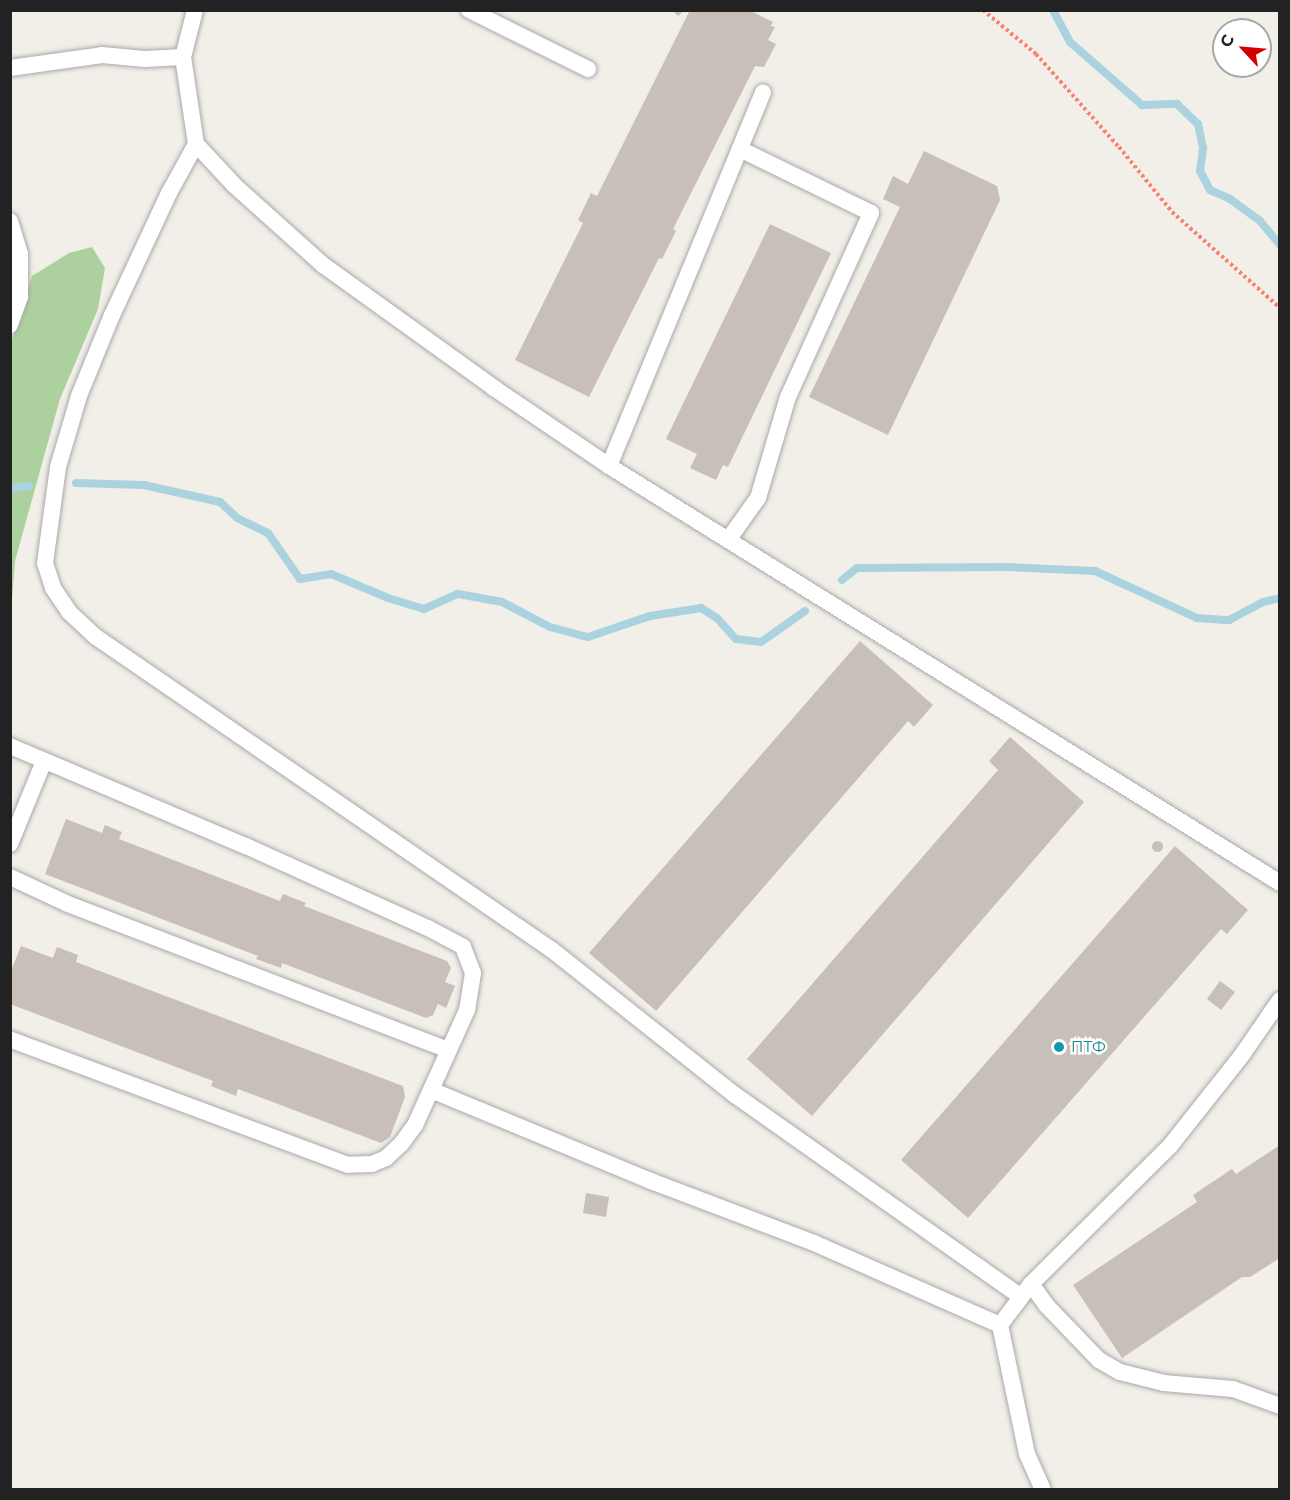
<!DOCTYPE html>
<meta charset="utf-8">
<style>
body{margin:0}
#map{position:relative;width:1290px;height:1500px;overflow:hidden;background:#f2efe9;font-family:Montserrat,sans-serif}
div>[style]{position:absolute}
.forest>*{inset:0;background:#add19e}
.stream>*{height:8px;margin:-4px;padding:0 4px;transform-origin:4px;border-radius:4px;background:#aad3df}
.building>*{inset:0;background:#c7bfb8}
.round{border-radius:50%}
.path>*{height:4px;margin-top:-2px;transform-origin:0;background:repeating-linear-gradient(90deg,#fa8072 0 3px,transparent 0 6px)}
.roads{filter:drop-shadow(0 0 2px #a9a9a9) drop-shadow(0 0 2px #a9a9a9)}
.service>*{height:16px;margin:-8px;padding:0 8px;transform-origin:8px;border-radius:8px;background:#fff}
.dots>*{width:16px;height:16px;translate:-50% -50%;box-sizing:border-box;border:3px solid #fff;border-radius:50%}
span{translate:-50% -50%;white-space:nowrap;text-align:center;line-height:1.15;-webkit-text-stroke:5px #fff;paint-order:stroke}
.culture-label{font-size:15px;color:#0d838f}
.left{translate:0 -50%;text-align:left}
.frame{position:absolute;inset:0;border:12px solid #222;pointer-events:none}
.north{position:absolute;left:1212px;top:18px;width:60px;height:60px;box-sizing:border-box;background:#fff;border:2px solid #a7a7a7;border-radius:50%;rotate:296deg;font-size:16px;font-weight:700;line-height:24px;text-align:center;color:#222}
.north::after{content:'';display:block;margin:auto;width:21px;height:27px;background:#d40000;clip-path:polygon(50% 0,100% 100%,50% 72%,0 100%)}
</style>
<div id="map">
<div class="forest">
<div style="clip-path:polygon(92px 247px,105px 268px,98px 309px,60px 399px,15px 561px,11px 613px,11px 342px,32px 276px,69px 253px)"></div>
</div>
<div class="stream">
<div style="left:1053px;top:10px;width:36px;rotate:62deg"></div>
<div style="left:1070px;top:42px;width:96px;rotate:41.2deg"></div>
<div style="left:1142px;top:105px;width:35px;rotate:-2deg"></div>
<div style="left:1177px;top:104px;width:29px;rotate:44deg"></div>
<div style="left:1198px;top:124px;width:25px;rotate:78deg"></div>
<div style="left:1203px;top:148px;width:23px;rotate:97deg"></div>
<div style="left:1200px;top:171px;width:21px;rotate:62deg"></div>
<div style="left:1210px;top:190px;width:22px;rotate:24deg"></div>
<div style="left:1230px;top:199px;width:37px;rotate:36deg"></div>
<div style="left:1260px;top:221px;width:31px;rotate:50deg"></div>
<div style="left:76px;top:483px;width:68px;rotate:1.7deg"></div>
<div style="left:144px;top:485px;width:78px;rotate:12.6deg"></div>
<div style="left:220px;top:502px;width:23px;rotate:43deg"></div>
<div style="left:237px;top:518px;width:34px;rotate:26deg"></div>
<div style="left:268px;top:533px;width:56px;rotate:55.2deg"></div>
<div style="left:300px;top:579px;width:31px;rotate:-9deg"></div>
<div style="left:331px;top:574px;width:62px;rotate:22.8deg"></div>
<div style="left:388px;top:598px;width:38px;rotate:17deg"></div>
<div style="left:424px;top:609px;width:37px;rotate:-24deg"></div>
<div style="left:458px;top:594px;width:45px;rotate:10.3deg"></div>
<div style="left:502px;top:602px;width:54px;rotate:27.5deg"></div>
<div style="left:550px;top:627px;width:39px;rotate:15deg"></div>
<div style="left:588px;top:637px;width:65px;rotate:-18.7deg"></div>
<div style="left:650px;top:616px;width:52px;rotate:-8.9deg"></div>
<div style="left:701px;top:608px;width:19px;rotate:32deg"></div>
<div style="left:717px;top:618px;width:28px;rotate:48deg"></div>
<div style="left:736px;top:639px;width:25px;rotate:7deg"></div>
<div style="left:761px;top:642px;width:54px;rotate:-35.2deg"></div>
<div style="left:10px;top:488px;width:19px;rotate:-6deg"></div>
<div style="left:842px;top:580px;width:19px;rotate:-39deg"></div>
<div style="left:857px;top:568px;width:149px;rotate:-0.4deg"></div>
<div style="left:1006px;top:567px;width:89px;rotate:2.6deg"></div>
<div style="left:1095px;top:571px;width:112px;rotate:24.7deg"></div>
<div style="left:1197px;top:618px;width:32px;rotate:4deg"></div>
<div style="left:1229px;top:620px;width:38px;rotate:-28deg"></div>
<div style="left:1263px;top:602px;width:17px;rotate:-13deg"></div>
</div>
<div class="building">
<div style="clip-path:polygon(672px 10px,685px 10px,678px 16px)"></div>
<div style="clip-path:polygon(690px 10px,749px 10px,773px 22px,771px 26px,775px 27px,768px 40px,776px 44px,764px 67px,755px 66px,673px 229px,676px 231px,662px 259px,659px 258px,589px 397px,515px 360px,583px 223px,578px 220px,591px 193px,597px 196px)"></div>
<div style="clip-path:polygon(924px 151px,997px 186px,1000px 200px,888px 435px,809px 397px,900px 207px,883px 199px,893px 176px,908px 184px)"></div>
<div style="clip-path:polygon(770px 224px,831px 253px,728px 467px,723px 465px,716px 480px,690px 468px,697px 454px,666px 439px)"></div>
<div style="clip-path:polygon(860px 641px,933px 705px,914px 727px,908px 721px,656px 1011px,589px 953px)"></div>
<div style="clip-path:polygon(1010px 737px,1084px 802px,812px 1116px,747px 1059px,998px 770px,989px 761px)"></div>
<div style="clip-path:polygon(66px 819px,102px 833px,105px 825px,122px 832px,119px 839px,280px 901px,283px 894px,306px 903px,304px 906px,447px 961px,451px 968px,445px 982px,455px 986px,446px 1008px,438px 1004px,433px 1015px,426px 1018px,282px 963px,281px 968px,256px 959px,258px 956px,45px 874px)"></div>
<div class="round" style="left:1151.5px;top:840.5px;width:11px;height:11px"></div>
<div style="clip-path:polygon(1175px 846px,1248px 910px,1227px 934px,1221px 929px,968px 1218px,901px 1160px)"></div>
<div style="clip-path:polygon(21px 946px,53px 958px,57px 947px,78px 955px,76px 962px,403px 1086px,405px 1097px,390px 1137px,381px 1143px,238px 1089px,236px 1096px,211px 1086px,213px 1081px,10px 1004px,10px 973px)"></div>
<div style="clip-path:polygon(1220px 981px,1235px 992px,1221px 1010px,1207px 999px)"></div>
<div style="clip-path:polygon(1280px 1145px,1280px 1258px,1250px 1277px,1242px 1277px,1122px 1358px,1073px 1285px,1197px 1202px,1193px 1195px,1232px 1169px,1236px 1174px)"></div>
<div style="clip-path:polygon(586px 1193px,609px 1197px,606px 1217px,583px 1213px)"></div>
</div>
<div class="path">
<div style="left:983px;top:10px;width:69px;rotate:39.7deg"></div>
<div style="left:1036px;top:54px;width:125px;rotate:48.3deg"></div>
<div style="left:1119px;top:147px;width:84px;rotate:50.8deg"></div>
<div style="left:1172px;top:212px;width:144px;rotate:41.6deg"></div>
</div>
<div class="roads">
<div class="service">
<div style="left:195px;top:10px;width:49px;rotate:104.3deg"></div>
<div style="left:183px;top:57px;width:88px;rotate:81.5deg"></div>
<div style="left:196px;top:144px;width:56px;rotate:118.9deg"></div>
<div style="left:169px;top:193px;width:135px;rotate:115deg"></div>
<div style="left:112px;top:315px;width:87px;rotate:112.2deg"></div>
<div style="left:79px;top:396px;width:74px;rotate:106.5deg"></div>
<div style="left:58px;top:467px;width:97px;rotate:97.7deg"></div>
<div style="left:45px;top:563px;width:26px;rotate:72deg"></div>
<div style="left:53px;top:588px;width:29px;rotate:56deg"></div>
<div style="left:69px;top:612px;width:37px;rotate:43deg"></div>
<div style="left:96px;top:637px;width:553px;rotate:34.47deg"></div>
<div style="left:552px;top:950px;width:233px;rotate:38.4deg"></div>
<div style="left:735px;top:1095px;width:350px;rotate:35.2deg"></div>
<div style="left:469px;top:10px;width:133px;rotate:26.4deg"></div>
<div style="left:10px;top:68px;width:93px;rotate:-8deg"></div>
<div style="left:102px;top:55px;width:43px;rotate:5.3deg"></div>
<div style="left:145px;top:59px;width:38px;rotate:-3deg"></div>
<div style="left:196px;top:144px;width:57px;rotate:47.1deg"></div>
<div style="left:235px;top:186px;width:118px;rotate:41.9deg"></div>
<div style="left:323px;top:265px;width:211px;rotate:35.7deg"></div>
<div style="left:494px;top:388px;width:139px;rotate:34.1deg"></div>
<div style="left:609px;top:466px;width:790px;rotate:31.86deg"></div>
<div style="left:10px;top:221px;width:34px;rotate:73deg"></div>
<div style="left:20px;top:254px;width:43px;rotate:90deg"></div>
<div style="left:20px;top:297px;width:30px;rotate:110deg"></div>
<div style="left:609px;top:466px;width:404px;rotate:-67.6deg"></div>
<div style="left:728px;top:540px;width:52px;rotate:-54.5deg"></div>
<div style="left:758px;top:498px;width:105px;rotate:-73.5deg"></div>
<div style="left:788px;top:397px;width:202px;rotate:-65.7deg"></div>
<div style="left:871px;top:213px;width:146px;rotate:-154deg"></div>
<div style="left:10px;top:746px;width:256px;rotate:23deg"></div>
<div style="left:246px;top:846px;width:200px;rotate:24.3deg"></div>
<div style="left:428px;top:928px;width:40px;rotate:28deg"></div>
<div style="left:463px;top:947px;width:28px;rotate:69deg"></div>
<div style="left:473px;top:973px;width:37px;rotate:99deg"></div>
<div style="left:467px;top:1010px;width:126px;rotate:114.3deg"></div>
<div style="left:415px;top:1125px;width:24px;rotate:126deg"></div>
<div style="left:401px;top:1144px;width:21px;rotate:137deg"></div>
<div style="left:386px;top:1158px;width:15px;rotate:157deg"></div>
<div style="left:372px;top:1164px;width:24px;rotate:178deg"></div>
<div style="left:348px;top:1165px;width:361px;rotate:-159.6deg"></div>
<div style="left:10px;top:844px;width:90px;rotate:-67.7deg"></div>
<div style="left:10px;top:877px;width:64px;rotate:25deg"></div>
<div style="left:68px;top:904px;width:407px;rotate:21deg"></div>
<div style="left:431px;top:1090px;width:238px;rotate:22.5deg"></div>
<div style="left:651px;top:1181px;width:174px;rotate:20.8deg"></div>
<div style="left:814px;top:1243px;width:203px;rotate:23.8deg"></div>
<div style="left:1000px;top:1325px;width:132px;rotate:78.2deg"></div>
<div style="left:1027px;top:1454px;width:39px;rotate:66deg"></div>
<div style="left:1031px;top:1284px;width:26px;rotate:54deg"></div>
<div style="left:1046px;top:1305px;width:76px;rotate:46.1deg"></div>
<div style="left:1099px;top:1360px;width:24px;rotate:30deg"></div>
<div style="left:1120px;top:1372px;width:45px;rotate:14deg"></div>
<div style="left:1164px;top:1383px;width:69px;rotate:5deg"></div>
<div style="left:1233px;top:1389px;width:50px;rotate:19.9deg"></div>
<div style="left:1000px;top:1325px;width:51px;rotate:-52.9deg"></div>
<div style="left:1031px;top:1284px;width:196px;rotate:-44.8deg"></div>
<div style="left:1170px;top:1146px;width:116px;rotate:-51.6deg"></div>
<div style="left:1242px;top:1055px;width:67px;rotate:-55.4deg"></div>
</div>
</div>
<div class="dots">
<div style="left:1059px;top:1047px;background:#0f9aa8"></div>
</div>
<div class="culture-label">
<span class="left" style="left:1071px;top:1047px">ПТФ</span>
</div>
<div class="frame"></div>
<div class="north">С</div>
</div>
